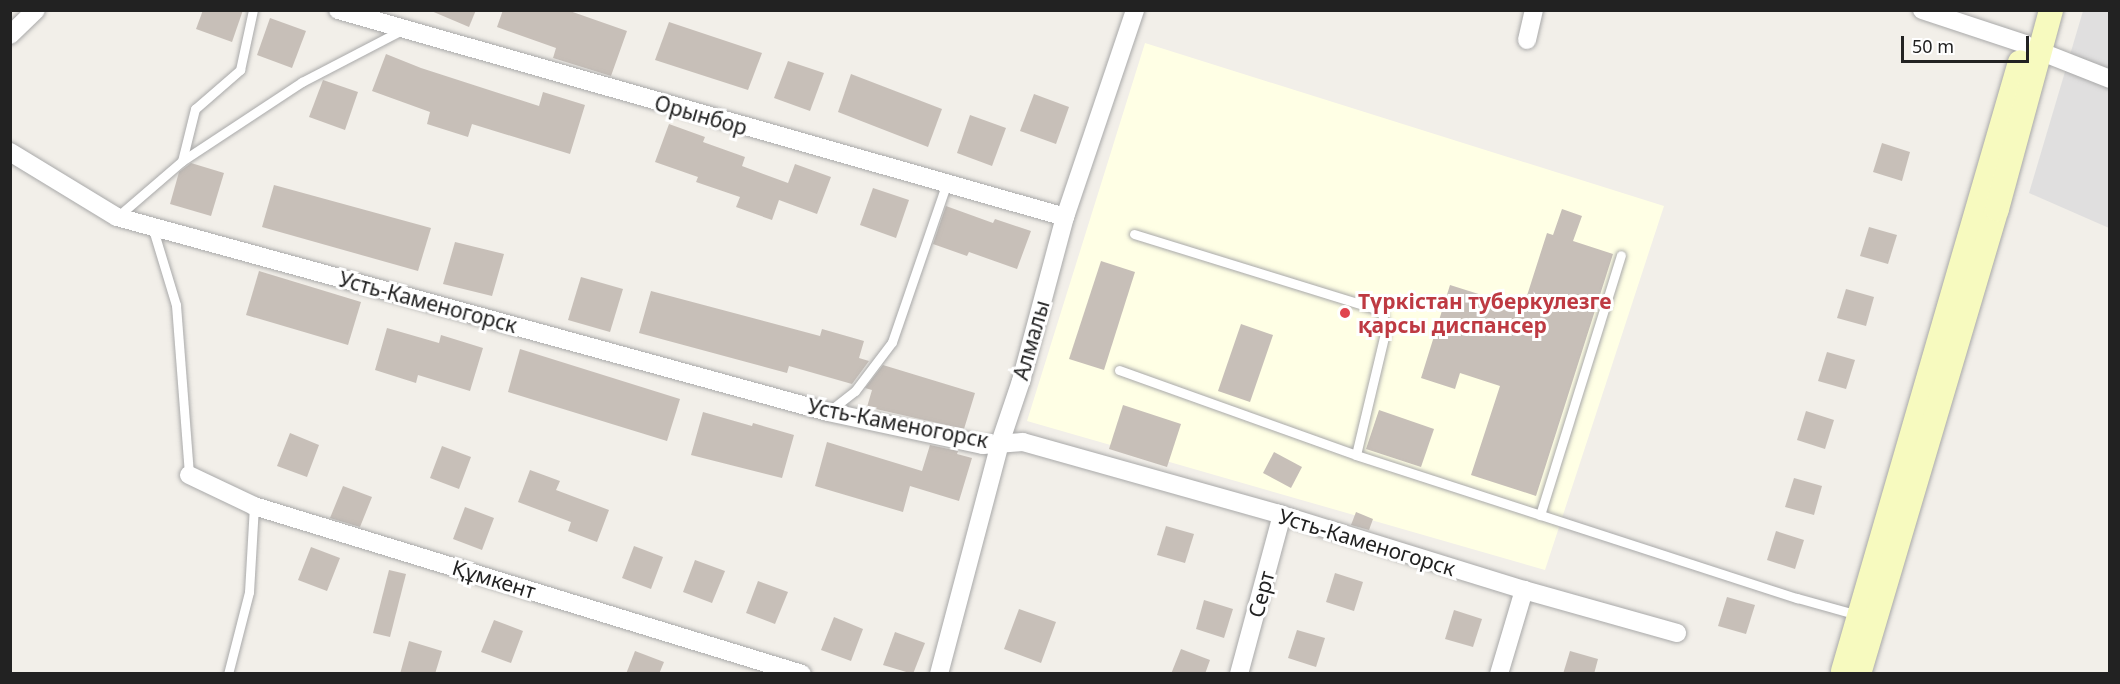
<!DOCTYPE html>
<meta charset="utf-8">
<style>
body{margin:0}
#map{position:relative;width:2120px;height:684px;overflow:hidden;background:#f2efe9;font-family:"Noto Sans",sans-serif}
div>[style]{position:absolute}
.residential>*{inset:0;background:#e0dfdf}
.education>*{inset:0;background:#ffffe5}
.building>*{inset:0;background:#c7bfb8}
.roads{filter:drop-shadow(0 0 2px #a9a9a9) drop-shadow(0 0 2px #a9a9a9)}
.service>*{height:9px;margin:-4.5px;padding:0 4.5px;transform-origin:4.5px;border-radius:4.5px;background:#fff}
.minor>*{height:18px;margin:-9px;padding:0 9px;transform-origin:9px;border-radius:9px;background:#fff}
.secondary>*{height:24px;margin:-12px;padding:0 12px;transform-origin:12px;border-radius:12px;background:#f7fabf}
.dots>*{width:16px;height:16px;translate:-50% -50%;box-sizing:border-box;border:3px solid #fff;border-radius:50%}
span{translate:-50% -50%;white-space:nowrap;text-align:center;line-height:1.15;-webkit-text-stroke:6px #fff;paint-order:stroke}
.street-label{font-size:21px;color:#222}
.health-label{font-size:21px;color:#be3a42;font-weight:700}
.left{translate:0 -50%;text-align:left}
.frame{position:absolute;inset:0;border:12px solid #222;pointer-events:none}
.scale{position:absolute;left:1901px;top:36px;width:128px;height:27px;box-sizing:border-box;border:3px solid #222;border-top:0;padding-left:8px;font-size:18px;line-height:21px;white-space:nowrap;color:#222;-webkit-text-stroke:4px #fff;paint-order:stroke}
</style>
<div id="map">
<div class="residential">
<div style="clip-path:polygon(2083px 11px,2109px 11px,2109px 228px,2029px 193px)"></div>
</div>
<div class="education">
<div style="clip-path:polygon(1145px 43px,1664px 206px,1545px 570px,1027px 421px)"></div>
</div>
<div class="building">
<div style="clip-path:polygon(203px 10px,243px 10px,232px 42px,196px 29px)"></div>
<div style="clip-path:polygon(429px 10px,476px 10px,469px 27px)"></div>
<div style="clip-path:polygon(503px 10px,567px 10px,627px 31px,611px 76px,553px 58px,556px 48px,497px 27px)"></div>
<div style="clip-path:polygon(270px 18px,306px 31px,292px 68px,257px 55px)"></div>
<div style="clip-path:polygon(669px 22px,762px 53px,748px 90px,655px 60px)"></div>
<div style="clip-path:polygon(386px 54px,421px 68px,539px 106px,543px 92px,585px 105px,570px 154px,472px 124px,468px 137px,427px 124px,430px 112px,372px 91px)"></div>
<div style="clip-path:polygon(788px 61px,824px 73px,810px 111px,774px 98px)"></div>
<div style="clip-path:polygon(851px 74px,942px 109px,928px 147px,838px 112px)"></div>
<div style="clip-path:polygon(323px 80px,358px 92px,345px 130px,309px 117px)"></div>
<div style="clip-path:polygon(1034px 94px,1069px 107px,1056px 144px,1020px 131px)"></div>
<div style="clip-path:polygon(970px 115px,1006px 128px,992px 166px,957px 153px)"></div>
<div style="clip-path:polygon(669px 124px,705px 137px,703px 142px,745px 157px,742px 166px,788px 183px,795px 164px,831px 177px,817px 214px,779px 200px,772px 220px,736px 207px,740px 197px,696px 182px,698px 177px,655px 162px)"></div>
<div style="clip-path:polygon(1882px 143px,1910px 152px,1902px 181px,1873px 172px)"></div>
<div style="clip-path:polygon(191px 163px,224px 173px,211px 216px,170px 204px,179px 172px)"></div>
<div style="clip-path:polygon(274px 185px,431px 228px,418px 271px,262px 227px)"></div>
<div style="clip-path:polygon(873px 188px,909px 200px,896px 238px,860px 225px)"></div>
<div style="clip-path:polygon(946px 206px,993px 223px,995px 219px,1031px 231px,1017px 269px,969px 252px,967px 256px,933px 244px)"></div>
<div style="clip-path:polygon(1562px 209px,1582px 216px,1573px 241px,1613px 254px,1536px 496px,1471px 475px,1500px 386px,1460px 373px,1455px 389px,1421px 378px,1450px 285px,1523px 308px,1547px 233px,1553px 235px)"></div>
<div style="clip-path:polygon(1869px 227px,1897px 235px,1888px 264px,1860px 256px)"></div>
<div style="clip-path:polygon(455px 242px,504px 254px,492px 296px,443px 284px)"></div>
<div style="clip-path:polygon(1101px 261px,1135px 272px,1104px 370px,1069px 359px)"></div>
<div style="clip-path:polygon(259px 271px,361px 302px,348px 345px,246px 315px)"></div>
<div style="clip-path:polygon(581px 277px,623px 289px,610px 332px,568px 320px)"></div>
<div style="clip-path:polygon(1846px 289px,1874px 297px,1866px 326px,1837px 318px)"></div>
<div style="clip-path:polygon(651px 291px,820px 336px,822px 329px,864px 341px,859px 358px,869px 361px,852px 384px,789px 366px,787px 373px,639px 333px)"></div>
<div style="clip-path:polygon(1241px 324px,1273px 335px,1250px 402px,1218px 391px)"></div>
<div style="clip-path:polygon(387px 328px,439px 343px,441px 335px,483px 348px,470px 391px,418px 375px,416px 383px,375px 370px)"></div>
<div style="clip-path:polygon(520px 349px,680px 399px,667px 441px,508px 392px)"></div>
<div style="clip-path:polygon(1827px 352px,1855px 360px,1846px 389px,1818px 381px)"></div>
<div style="clip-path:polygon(883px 365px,975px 393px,964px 429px,867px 407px,872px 390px,865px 388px)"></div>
<div style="clip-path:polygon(1123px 405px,1181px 424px,1167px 467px,1109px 449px)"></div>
<div style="clip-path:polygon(1379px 410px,1434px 429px,1421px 467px,1366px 449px)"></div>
<div style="clip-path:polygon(1806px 411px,1834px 420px,1825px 449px,1797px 440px)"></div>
<div style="clip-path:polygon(703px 412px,752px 426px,753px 423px,794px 435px,782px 478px,691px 455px)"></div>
<div style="clip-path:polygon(290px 433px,319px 445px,307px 477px,277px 466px)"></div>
<div style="clip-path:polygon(827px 442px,922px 471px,930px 445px,958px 451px,957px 454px,972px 458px,959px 501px,910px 486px,903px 512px,815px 486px)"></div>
<div style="clip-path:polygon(442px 446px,471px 457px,459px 489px,430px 478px)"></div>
<div style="clip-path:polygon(1274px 452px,1302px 467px,1291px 488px,1263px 473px)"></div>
<div style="clip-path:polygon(530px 470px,560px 481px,556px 490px,609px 510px,597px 542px,568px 531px,571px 522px,518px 502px)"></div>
<div style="clip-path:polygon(1794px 478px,1822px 486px,1814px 515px,1785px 507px)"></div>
<div style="clip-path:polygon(343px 486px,372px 497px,360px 527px,330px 518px)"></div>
<div style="clip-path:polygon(465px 507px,494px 518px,482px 550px,453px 539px)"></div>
<div style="clip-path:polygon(1356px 512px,1373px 519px,1369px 530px,1351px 525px)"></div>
<div style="clip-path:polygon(1166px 526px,1194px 534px,1185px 563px,1157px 555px)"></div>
<div style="clip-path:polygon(1776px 531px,1804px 540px,1795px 569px,1767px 560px)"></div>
<div style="clip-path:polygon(634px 546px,663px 557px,651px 589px,622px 578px)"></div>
<div style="clip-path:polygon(311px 547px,340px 558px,327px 591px,298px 580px)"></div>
<div style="clip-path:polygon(695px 560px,725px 571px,712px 603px,683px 592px)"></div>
<div style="clip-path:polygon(389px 570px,406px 574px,390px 637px,373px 633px)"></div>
<div style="clip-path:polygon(1335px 573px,1363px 582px,1354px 611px,1326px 602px)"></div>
<div style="clip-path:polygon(758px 581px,788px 592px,775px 624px,746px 613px)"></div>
<div style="clip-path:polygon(1727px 597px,1755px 605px,1746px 634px,1718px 626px)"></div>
<div style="clip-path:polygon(1204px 600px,1233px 609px,1224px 638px,1196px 629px)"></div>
<div style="clip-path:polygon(1019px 609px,1056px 622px,1041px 663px,1004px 649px)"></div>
<div style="clip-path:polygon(1454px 610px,1482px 619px,1473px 647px,1445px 639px)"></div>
<div style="clip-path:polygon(834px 617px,863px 629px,851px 661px,821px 650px)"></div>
<div style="clip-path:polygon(494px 620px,523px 631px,511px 663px,481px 652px)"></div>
<div style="clip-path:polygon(1297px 630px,1325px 638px,1316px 667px,1288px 658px)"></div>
<div style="clip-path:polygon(895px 632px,925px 643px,913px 674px,883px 665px)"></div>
<div style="clip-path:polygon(409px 641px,442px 651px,435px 674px,400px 674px)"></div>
<div style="clip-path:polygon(1181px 649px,1210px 660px,1205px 674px,1171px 674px)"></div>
<div style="clip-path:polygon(635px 651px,664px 662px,659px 674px,626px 674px)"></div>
<div style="clip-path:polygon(1570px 651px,1598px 659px,1594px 674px,1563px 674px)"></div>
</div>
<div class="roads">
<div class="service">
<div style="left:182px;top:161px;width:54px;rotate:-76deg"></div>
<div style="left:195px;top:109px;width:60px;rotate:-40.9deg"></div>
<div style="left:240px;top:70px;width:61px;rotate:-77.8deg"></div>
<div style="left:117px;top:217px;width:86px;rotate:-40.7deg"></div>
<div style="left:182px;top:161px;width:144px;rotate:-33.4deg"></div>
<div style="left:302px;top:82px;width:113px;rotate:-27.5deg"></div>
<div style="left:152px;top:226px;width:83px;rotate:73.1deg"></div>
<div style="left:176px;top:305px;width:170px;rotate:85.6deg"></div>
<div style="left:1134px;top:234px;width:260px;rotate:17.2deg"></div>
<div style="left:1382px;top:311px;width:22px;rotate:82deg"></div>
<div style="left:1385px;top:333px;width:125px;rotate:103.4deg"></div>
<div style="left:1119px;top:370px;width:252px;rotate:19.7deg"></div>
<div style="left:1356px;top:455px;width:464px;rotate:18deg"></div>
<div style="left:1797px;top:598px;width:63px;rotate:15.6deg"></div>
<div style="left:828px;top:412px;width:34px;rotate:-38deg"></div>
<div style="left:855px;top:391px;width:61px;rotate:-52.9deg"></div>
<div style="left:892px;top:342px;width:166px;rotate:-71deg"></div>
<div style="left:1540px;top:515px;width:272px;rotate:-72.7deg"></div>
<div style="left:228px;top:674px;width:85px;rotate:-75.6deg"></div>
<div style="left:249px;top:592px;width:86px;rotate:-86.7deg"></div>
</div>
<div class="minor">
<div style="left:338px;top:10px;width:756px;rotate:15.89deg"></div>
<div style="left:1922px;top:10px;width:108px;rotate:18.3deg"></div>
<div style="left:10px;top:35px;width:36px;rotate:-44deg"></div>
<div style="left:1527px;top:40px;width:31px;rotate:-77deg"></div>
<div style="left:2039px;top:51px;width:76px;rotate:21.5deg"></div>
<div style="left:10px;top:152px;width:125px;rotate:31.3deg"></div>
<div style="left:117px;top:217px;width:737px;rotate:15.34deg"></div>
<div style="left:828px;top:412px;width:158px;rotate:12deg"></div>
<div style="left:983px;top:445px;width:40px;rotate:-4.3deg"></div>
<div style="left:1023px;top:442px;width:269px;rotate:15.7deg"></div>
<div style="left:1282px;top:515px;width:253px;rotate:17.2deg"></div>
<div style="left:1524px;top:590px;width:159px;rotate:15.7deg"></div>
<div style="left:189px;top:475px;width:72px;rotate:25.5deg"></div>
<div style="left:254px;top:506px;width:573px;rotate:17.04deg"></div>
<div style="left:939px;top:674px;width:239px;rotate:-75.2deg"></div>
<div style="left:1000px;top:443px;width:65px;rotate:-71.3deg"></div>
<div style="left:1021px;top:381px;width:170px;rotate:-75deg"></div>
<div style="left:1065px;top:217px;width:219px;rotate:-71.3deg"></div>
<div style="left:1239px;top:674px;width:165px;rotate:-74.9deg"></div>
<div style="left:1499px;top:674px;width:88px;rotate:-73.4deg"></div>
</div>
<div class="secondary">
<div style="left:1843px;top:671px;width:634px;rotate:-73.79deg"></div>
<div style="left:1859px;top:674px;width:485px;rotate:-73.5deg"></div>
<div style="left:1997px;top:209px;width:206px;rotate:-74.8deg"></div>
</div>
</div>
<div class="dots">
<div style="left:1345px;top:313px;background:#e0444e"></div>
</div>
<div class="street-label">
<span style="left:701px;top:115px;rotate:16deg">Орынбор</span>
<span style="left:428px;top:302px;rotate:15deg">Усть-Каменогорск</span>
<span style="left:1031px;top:340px;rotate:-74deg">Алмалы</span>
<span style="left:898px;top:423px;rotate:11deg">Усть-Каменогорск</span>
<span style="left:1367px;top:542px;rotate:17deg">Усть-Каменогорск</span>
<span style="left:494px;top:579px;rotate:17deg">Құмкент</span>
<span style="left:1261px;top:594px;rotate:-75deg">Серт</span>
</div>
<div class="health-label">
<span class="left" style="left:1358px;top:313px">Түркістан туберкулезге<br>қарсы диспансер</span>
</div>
<div class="frame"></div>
<div class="scale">50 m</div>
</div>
